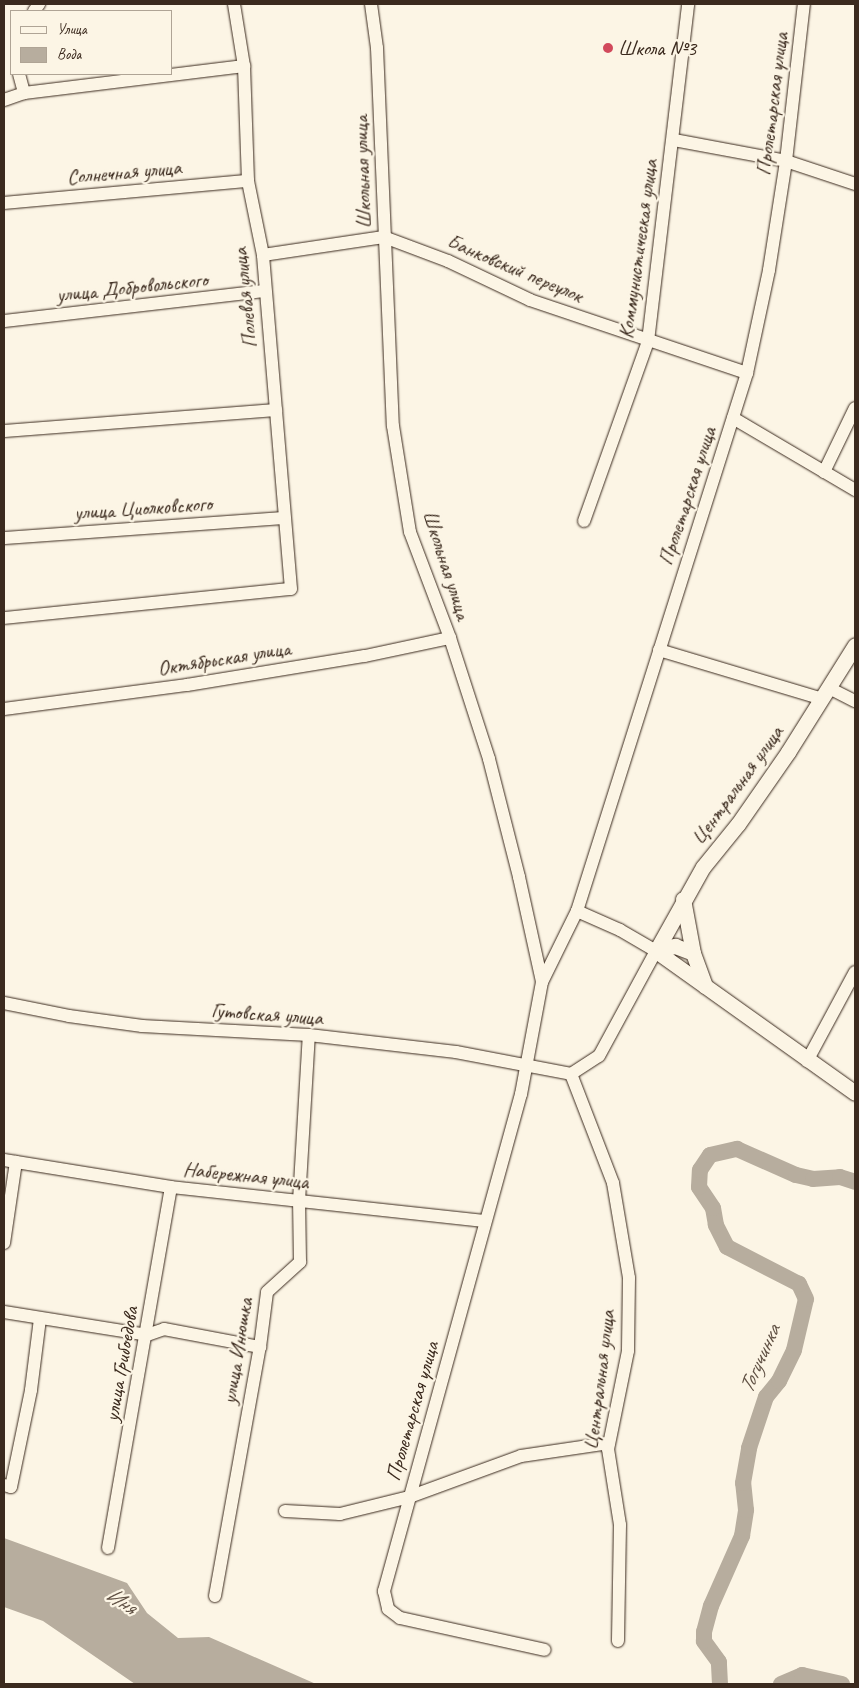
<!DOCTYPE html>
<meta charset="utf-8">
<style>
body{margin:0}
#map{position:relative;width:859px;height:1688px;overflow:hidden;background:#fcf5e5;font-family:Caveat,sans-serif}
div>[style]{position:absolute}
.water>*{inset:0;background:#b7ad9e}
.river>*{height:16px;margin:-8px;padding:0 8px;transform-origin:8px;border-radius:8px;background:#b7ad9e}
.roads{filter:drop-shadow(0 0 1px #3b2a1e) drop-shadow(0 0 1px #3b2a1e)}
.minor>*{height:12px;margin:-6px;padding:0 6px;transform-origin:6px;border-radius:6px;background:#fcf5e5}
.major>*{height:15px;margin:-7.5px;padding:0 7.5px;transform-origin:7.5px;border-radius:7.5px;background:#fcf5e5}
.dots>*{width:14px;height:14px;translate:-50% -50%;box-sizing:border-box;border:2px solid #fcf5e5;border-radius:50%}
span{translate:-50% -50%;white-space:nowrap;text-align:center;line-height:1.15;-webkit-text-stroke:4.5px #fcf5e5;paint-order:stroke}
.poi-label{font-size:21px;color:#3b2a1e}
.left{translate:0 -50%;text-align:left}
.street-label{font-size:21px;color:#3b2a1e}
.water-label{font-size:22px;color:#605144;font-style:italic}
.frame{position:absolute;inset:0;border:5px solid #3b2a1e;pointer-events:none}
.legend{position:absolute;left:10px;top:10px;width:162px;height:65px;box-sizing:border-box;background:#fcf5e5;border:1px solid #afa495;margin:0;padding:6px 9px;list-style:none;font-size:15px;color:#3b2a1e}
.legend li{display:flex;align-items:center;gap:10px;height:25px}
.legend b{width:25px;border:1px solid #afa495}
</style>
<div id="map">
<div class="water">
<div style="clip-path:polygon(4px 1538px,127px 1583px,147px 1613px,178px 1638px,209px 1637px,316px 1684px,135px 1684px,43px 1621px,4px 1607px)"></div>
</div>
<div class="river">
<div style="left:720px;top:1684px;width:22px;rotate:-93deg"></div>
<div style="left:719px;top:1662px;width:26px;rotate:-126deg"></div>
<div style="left:704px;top:1641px;width:9px;rotate:-90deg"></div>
<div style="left:704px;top:1632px;width:27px;rotate:-75deg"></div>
<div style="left:711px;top:1606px;width:77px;rotate:-66.1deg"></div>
<div style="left:742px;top:1536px;width:26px;rotate:-81deg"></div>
<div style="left:746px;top:1510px;width:27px;rotate:-96deg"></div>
<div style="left:743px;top:1483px;width:36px;rotate:-80deg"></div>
<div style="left:749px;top:1448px;width:54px;rotate:-71.6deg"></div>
<div style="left:766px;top:1397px;width:21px;rotate:-51deg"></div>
<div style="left:779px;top:1381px;width:34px;rotate:-64deg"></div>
<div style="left:794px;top:1350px;width:52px;rotate:-76.8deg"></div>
<div style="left:806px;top:1299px;width:17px;rotate:-115deg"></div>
<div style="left:799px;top:1284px;width:81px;rotate:-152.8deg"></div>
<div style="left:727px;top:1247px;width:25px;rotate:-117deg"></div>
<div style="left:716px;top:1225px;width:17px;rotate:-100deg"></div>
<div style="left:713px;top:1208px;width:25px;rotate:-124deg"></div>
<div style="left:699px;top:1187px;width:17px;rotate:-87deg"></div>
<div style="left:700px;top:1170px;width:18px;rotate:-56deg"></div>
<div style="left:710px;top:1155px;width:28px;rotate:-13deg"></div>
<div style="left:737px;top:1149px;width:64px;rotate:23.8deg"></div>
<div style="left:796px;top:1175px;width:17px;rotate:13deg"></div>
<div style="left:813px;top:1179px;width:27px;rotate:-4deg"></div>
<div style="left:840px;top:1177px;width:16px;rotate:18deg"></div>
<div style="left:781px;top:1684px;width:23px;rotate:-23deg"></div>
<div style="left:802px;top:1675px;width:41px;rotate:12.7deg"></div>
</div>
<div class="roads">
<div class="minor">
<div style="left:371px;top:4px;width:44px;rotate:82.2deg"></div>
<div style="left:377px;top:48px;width:378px;rotate:87.6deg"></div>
<div style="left:393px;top:426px;width:107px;rotate:80.9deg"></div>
<div style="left:410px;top:532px;width:113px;rotate:69.3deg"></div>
<div style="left:450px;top:638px;width:127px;rotate:72.1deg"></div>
<div style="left:489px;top:759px;width:122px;rotate:75.7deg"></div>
<div style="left:519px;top:877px;width:107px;rotate:77.6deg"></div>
<div style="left:542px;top:982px;width:114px;rotate:100.6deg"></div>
<div style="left:521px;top:1094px;width:516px;rotate:105.41deg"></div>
<div style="left:384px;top:1591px;width:18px;rotate:77deg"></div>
<div style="left:388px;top:1609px;width:15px;rotate:37deg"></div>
<div style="left:400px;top:1618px;width:148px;rotate:12.4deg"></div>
<div style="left:34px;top:11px;width:9px;rotate:-54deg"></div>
<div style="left:19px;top:74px;width:20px;rotate:75deg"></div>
<div style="left:4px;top:100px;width:21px;rotate:-19deg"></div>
<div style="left:24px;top:93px;width:222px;rotate:-7deg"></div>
<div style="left:674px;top:140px;width:114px;rotate:10.6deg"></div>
<div style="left:786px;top:161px;width:73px;rotate:18.4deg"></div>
<div style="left:4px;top:203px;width:245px;rotate:-5.2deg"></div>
<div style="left:263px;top:255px;width:122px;rotate:-8.5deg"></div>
<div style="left:384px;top:237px;width:68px;rotate:20.6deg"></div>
<div style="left:448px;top:261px;width:91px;rotate:25.4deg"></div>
<div style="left:530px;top:300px;width:229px;rotate:18.6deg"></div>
<div style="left:4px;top:321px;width:262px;rotate:-6.6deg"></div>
<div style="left:733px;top:418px;width:142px;rotate:30.5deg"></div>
<div style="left:4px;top:431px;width:273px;rotate:-4.4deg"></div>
<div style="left:824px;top:472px;width:71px;rotate:-64.2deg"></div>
<div style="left:584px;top:521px;width:191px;rotate:-70.4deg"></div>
<div style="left:648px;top:341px;width:339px;rotate:-83.2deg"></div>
<div style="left:4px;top:538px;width:281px;rotate:-4.1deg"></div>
<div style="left:4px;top:618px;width:288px;rotate:-5.8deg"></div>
<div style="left:291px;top:589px;width:335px;rotate:-94.8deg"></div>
<div style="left:263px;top:255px;width:76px;rotate:-101.5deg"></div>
<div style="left:248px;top:181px;width:115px;rotate:-92deg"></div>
<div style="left:244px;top:66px;width:63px;rotate:-99.2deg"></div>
<div style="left:659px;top:650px;width:170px;rotate:16.7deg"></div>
<div style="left:829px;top:688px;width:29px;rotate:27deg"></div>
<div style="left:4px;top:709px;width:185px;rotate:-7.5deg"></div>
<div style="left:187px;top:685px;width:180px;rotate:-9.3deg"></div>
<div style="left:365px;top:656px;width:87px;rotate:-12deg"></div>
<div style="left:542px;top:982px;width:79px;rotate:-63.8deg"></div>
<div style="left:577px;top:911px;width:564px;rotate:-72.46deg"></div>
<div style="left:747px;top:373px;width:105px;rotate:-77.9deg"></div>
<div style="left:769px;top:270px;width:110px;rotate:-81.1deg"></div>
<div style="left:786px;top:161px;width:158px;rotate:-83.5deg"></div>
<div style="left:4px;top:1003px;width:66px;rotate:11.3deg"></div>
<div style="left:69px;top:1016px;width:74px;rotate:7.8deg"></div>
<div style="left:142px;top:1026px;width:167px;rotate:3.1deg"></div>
<div style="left:309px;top:1035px;width:148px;rotate:6.6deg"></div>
<div style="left:456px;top:1052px;width:117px;rotate:10.8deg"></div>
<div style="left:571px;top:1074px;width:33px;rotate:-33deg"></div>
<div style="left:599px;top:1056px;width:119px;rotate:-61.5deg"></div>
<div style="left:656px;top:951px;width:42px;rotate:-149.7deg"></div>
<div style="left:620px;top:930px;width:47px;rotate:-156.2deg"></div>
<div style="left:807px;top:1061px;width:101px;rotate:-61.7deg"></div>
<div style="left:571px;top:1074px;width:117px;rotate:68.9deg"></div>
<div style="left:613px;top:1183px;width:96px;rotate:80.4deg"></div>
<div style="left:629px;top:1278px;width:73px;rotate:90.8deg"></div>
<div style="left:628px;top:1351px;width:100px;rotate:101.5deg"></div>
<div style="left:608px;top:1449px;width:77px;rotate:81deg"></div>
<div style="left:620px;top:1525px;width:116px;rotate:91deg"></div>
<div style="left:4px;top:1160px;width:169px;rotate:9.2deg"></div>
<div style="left:171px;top:1187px;width:316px;rotate:6.2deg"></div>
<div style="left:4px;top:1243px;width:82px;rotate:-81.6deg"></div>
<div style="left:4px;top:1312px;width:145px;rotate:9.1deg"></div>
<div style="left:147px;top:1335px;width:18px;rotate:-19deg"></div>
<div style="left:164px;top:1329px;width:98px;rotate:10.6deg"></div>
<div style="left:4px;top:1485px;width:7px;rotate:16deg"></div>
<div style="left:11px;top:1487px;width:99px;rotate:-78.3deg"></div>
<div style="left:31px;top:1390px;width:72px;rotate:-82.8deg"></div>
<div style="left:285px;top:1511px;width:55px;rotate:3.1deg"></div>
<div style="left:340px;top:1514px;width:71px;rotate:-13.8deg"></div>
<div style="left:409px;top:1497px;width:119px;rotate:-20.1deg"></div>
<div style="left:521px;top:1456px;width:89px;rotate:-8.4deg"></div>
<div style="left:108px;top:1548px;width:366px;rotate:-80.1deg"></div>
<div style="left:215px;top:1596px;width:253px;rotate:-79.8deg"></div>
<div style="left:260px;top:1347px;width:55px;rotate:-82.7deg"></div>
<div style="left:267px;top:1292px;width:45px;rotate:-42.3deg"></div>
<div style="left:300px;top:1262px;width:61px;rotate:-90.9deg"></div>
<div style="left:299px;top:1201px;width:166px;rotate:-86.6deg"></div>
</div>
<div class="major">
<div style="left:683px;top:899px;width:55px;rotate:79.5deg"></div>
<div style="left:693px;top:953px;width:35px;rotate:70deg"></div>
<div style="left:656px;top:951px;width:96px;rotate:-60.8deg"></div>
<div style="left:703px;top:867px;width:55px;rotate:-50.9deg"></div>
<div style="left:738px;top:824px;width:88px;rotate:-55.2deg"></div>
<div style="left:788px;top:752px;width:126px;rotate:-57.9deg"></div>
<div style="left:656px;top:951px;width:244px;rotate:35.5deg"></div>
<div style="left:656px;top:951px;width:20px;rotate:-15deg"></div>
<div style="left:675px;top:946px;width:19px;rotate:21deg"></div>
</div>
</div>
<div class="dots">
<div style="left:608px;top:48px;background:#d1495b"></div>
</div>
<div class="poi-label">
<span class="left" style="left:618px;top:48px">Школа №3</span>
</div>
<div class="street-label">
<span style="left:772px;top:104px;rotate:-83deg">Пролетарская улица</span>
<span style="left:124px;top:172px;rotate:-5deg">Солнечная улица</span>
<span style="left:362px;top:172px;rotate:-92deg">Школьная улица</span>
<span style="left:638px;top:249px;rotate:-82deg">Коммунистическая улица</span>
<span style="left:515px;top:268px;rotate:23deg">Банковский переулок</span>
<span style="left:132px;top:287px;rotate:-6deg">улица Добровольского</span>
<span style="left:245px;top:298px;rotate:-96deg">Полевая улица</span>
<span style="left:687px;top:496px;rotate:-72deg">Пролетарская улица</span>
<span style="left:143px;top:508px;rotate:-4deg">улица Циолковского</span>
<span style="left:447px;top:565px;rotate:72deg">Школьная улица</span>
<span style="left:224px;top:658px;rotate:-9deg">Октябрьская улица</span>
<span style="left:737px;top:785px;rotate:-54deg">Центральная улица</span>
<span style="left:267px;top:1014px;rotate:4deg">Гутовская улица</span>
<span style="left:246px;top:1175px;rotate:6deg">Набережная улица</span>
<span style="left:237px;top:1351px;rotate:-81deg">улица Инюшка</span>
<span style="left:121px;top:1364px;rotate:-80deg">улица Грибоедова</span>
<span style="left:599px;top:1380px;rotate:-83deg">Центральная улица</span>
<span style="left:412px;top:1411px;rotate:-74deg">Пролетарская улица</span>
</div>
<div class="water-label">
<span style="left:760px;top:1359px;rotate:-66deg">Тогучинка</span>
<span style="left:121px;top:1601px;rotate:33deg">Иня</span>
</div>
<div class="frame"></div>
<ul class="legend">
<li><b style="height:6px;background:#fcf5e5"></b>Улица</li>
<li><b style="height:14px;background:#b7ad9e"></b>Вода</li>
</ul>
</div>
